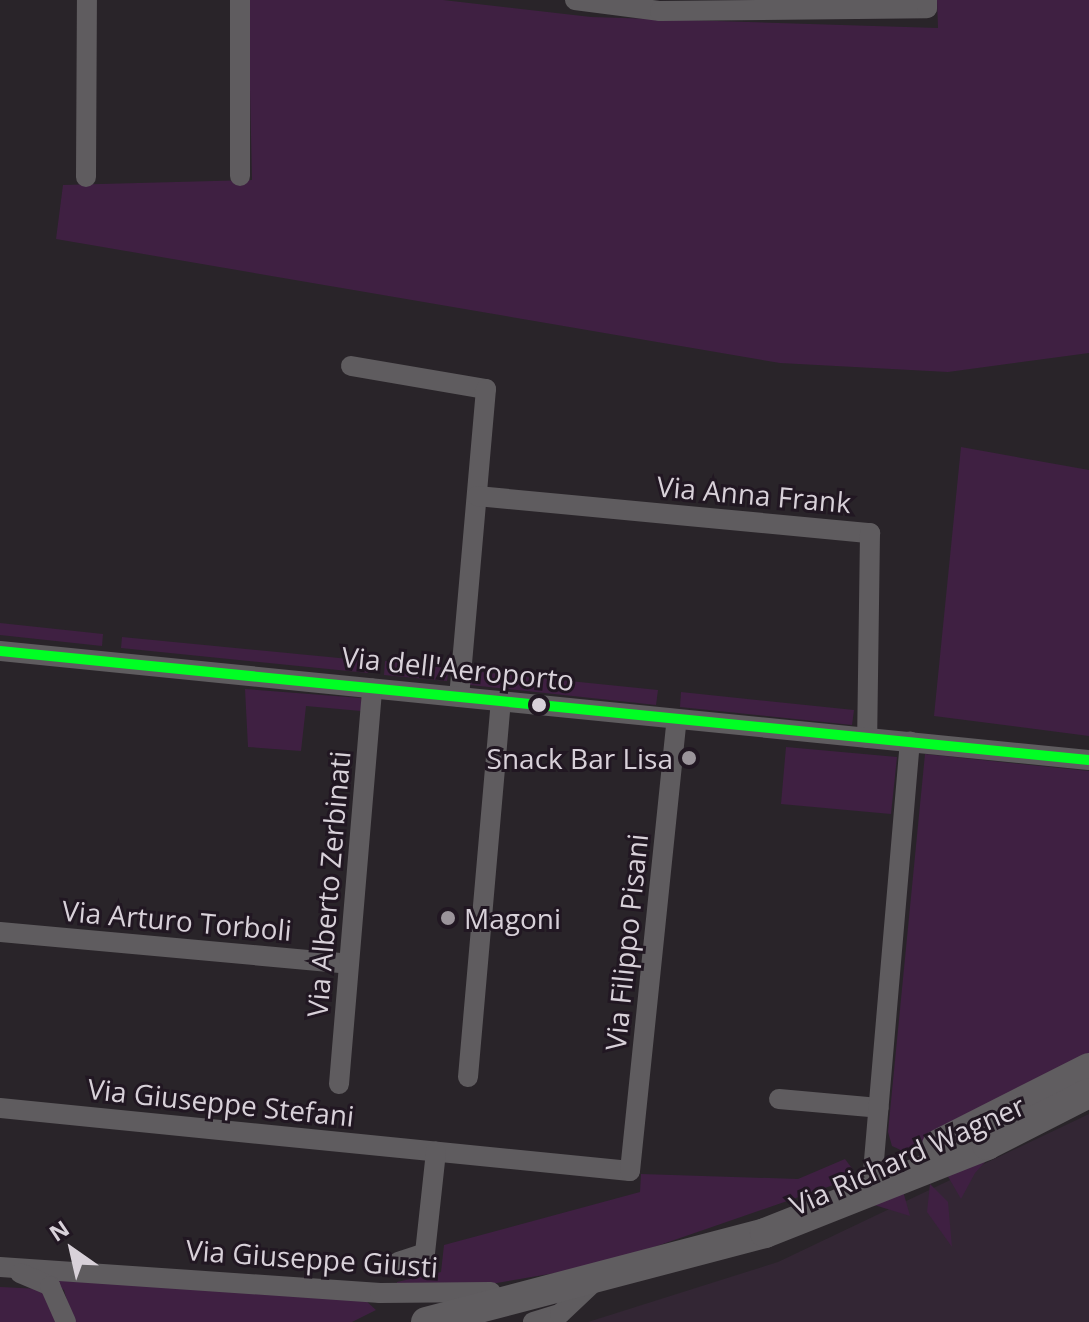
<!DOCTYPE html>
<style>
body{margin:0}
#map{position:relative;width:1089px;height:1322px;overflow:hidden;background:#292429;font-family:"Open Sans",sans-serif}
div>[style]{position:absolute}
.built>*{inset:0;background:#332634}
.green>*{inset:0;background:#3f2042}
.minor>*{height:20px;margin:-10px;padding:0 10px;transform-origin:10px;border-radius:10px;background:#5f5c5f}
.primary>*{height:30px;margin:-15px;padding:0 15px;transform-origin:15px;border-radius:15px;background:#605d60}
.bus-1>*{height:10px;margin:-5px;padding:0 5px;transform-origin:5px;border-radius:5px;background:#00ff24}
.dots>*{width:22px;height:22px;translate:-50% -50%;box-sizing:border-box;border:4px solid #211722;border-radius:50%}
span{translate:-50% -50%;white-space:nowrap;text-align:center;line-height:1.15;-webkit-text-stroke:6px #211722;paint-order:stroke}
.street-label{font-size:28px;color:#d8d1d9}
.poi-label{font-size:28px;color:#d8d1d9}
.right{translate:-100% -50%;text-align:right}
.left{translate:0 -50%;text-align:left}
.north{position:absolute;left:32px;top:1210px;width:80px;height:80px;-webkit-text-stroke:6px #211722;paint-order:stroke;rotate:326deg;font-size:22px;font-weight:700;line-height:32px;text-align:center;color:#d8d1d9}
.north::after{content:'';display:block;margin:auto;width:28px;height:36px;background:#d8d1d9;clip-path:polygon(50% 0,100% 100%,50% 72%,0 100%)}
</style>
<div id="map">
<div class="built">
<div style="clip-path:polygon(1089px 1114px,1089px 1322px,588px 1322px,778px 1262px)"></div>
</div>
<div class="green">
<div style="clip-path:polygon(248px 0,443px 0,591px 17px,938px 28px,937px 0,1089px 0,1089px 353px,948px 372px,780px 363px,56px 239px,63px 185px,252px 180px)"></div>
<div style="clip-path:polygon(961px 447px,1089px 470px,1089px 736px,934px 716px)"></div>
<div style="clip-path:polygon(0 623px,103px 634px,102px 646px,0 635px)"></div>
<div style="clip-path:polygon(122px 637px,370px 661px,368px 673px,121px 648px)"></div>
<div style="clip-path:polygon(385px 661px,449px 668px,447px 681px,384px 675px)"></div>
<div style="clip-path:polygon(472px 671px,658px 690px,656px 705px,470px 685px)"></div>
<div style="clip-path:polygon(245px 689px,361px 698px,361px 711px,306px 706px,301px 751px,248px 747px)"></div>
<div style="clip-path:polygon(681px 692px,854px 710px,852px 725px,680px 707px)"></div>
<div style="clip-path:polygon(786px 747px,897px 757px,891px 814px,781px 804px)"></div>
<div style="clip-path:polygon(925px 754px,1089px 771px,1089px 1059px,907px 1153px,892px 1146px,888px 1132px)"></div>
<div style="clip-path:polygon(997px 1149px,975px 1173px,961px 1199px,946px 1173px)"></div>
<div style="clip-path:polygon(845px 1159px,854px 1171px,842px 1182px,602px 1265px,485px 1285px,396px 1288px,397px 1282px,441px 1272px,444px 1245px,640px 1192px,641px 1174px,798px 1179px)"></div>
<div style="clip-path:polygon(930px 1184px,948px 1202px,952px 1247px,927px 1212px)"></div>
<div style="clip-path:polygon(903px 1191px,910px 1216px,871px 1204px)"></div>
<div style="clip-path:polygon(49px 1279px,365px 1300px,376px 1310px,352px 1322px,73px 1322px,64px 1290px)"></div>
<div style="clip-path:polygon(0 1287px,41px 1289px,57px 1322px,0 1322px)"></div>
</div>
<div class="minor">
<div style="left:240px;top:0;width:176px;rotate:90deg"></div>
<div style="left:575px;top:0;width:86px;rotate:7.4deg"></div>
<div style="left:660px;top:11px;width:267px;rotate:-0.6deg"></div>
<div style="left:927px;top:8px;width:8px;rotate:-90deg"></div>
<div style="left:86px;top:177px;width:177px;rotate:-89.7deg"></div>
<div style="left:351px;top:366px;width:137px;rotate:9.7deg"></div>
<div style="left:486px;top:389px;width:309px;rotate:95deg"></div>
<div style="left:477px;top:496px;width:395px;rotate:5.4deg"></div>
<div style="left:870px;top:533px;width:205px;rotate:90.8deg"></div>
<div style="left:0;top:651px;width:1094px;rotate:5.72deg"></div>
<div style="left:0;top:932px;width:350px;rotate:5.2deg"></div>
<div style="left:468px;top:1077px;width:377px;rotate:-85deg"></div>
<div style="left:339px;top:1084px;width:397px;rotate:-85.2deg"></div>
<div style="left:779px;top:1099px;width:100px;rotate:5.1deg"></div>
<div style="left:0;top:1108px;width:633px;rotate:5.71deg"></div>
<div style="left:630px;top:1171px;width:454px;rotate:-84.1deg"></div>
<div style="left:873px;top:1172px;width:432px;rotate:-85.1deg"></div>
<div style="left:398px;top:1262px;width:28px;rotate:-18deg"></div>
<div style="left:425px;top:1253px;width:102px;rotate:-83.8deg"></div>
<div style="left:0;top:1267px;width:381px;rotate:3.9deg"></div>
<div style="left:380px;top:1293px;width:111px;rotate:-0.5deg"></div>
<div style="left:20px;top:1273px;width:33px;rotate:23deg"></div>
<div style="left:50px;top:1286px;width:39px;rotate:66deg"></div>
<div style="left:533px;top:1322px;width:28px;rotate:-17deg"></div>
<div style="left:560px;top:1314px;width:48px;rotate:-43.3deg"></div>
</div>
<div class="primary">
<div style="left:937px;top:1145px;width:170px;rotate:-26.9deg"></div>
<div style="left:426px;top:1322px;width:350px;rotate:-14.7deg"></div>
<div style="left:765px;top:1233px;width:239px;rotate:-21.6deg"></div>
<div style="left:987px;top:1145px;width:114px;rotate:-27deg"></div>
</div>
<div class="bus-1">
<div style="left:0;top:651px;width:1094px;rotate:5.72deg"></div>
</div>
<div class="dots">
<div style="left:539px;top:705px;background:#d8d1d9"></div>
<div style="left:689px;top:758px;background:#9b949b"></div>
<div style="left:448px;top:918px;background:#9b949b"></div>
</div>
<div class="street-label">
<span style="left:754px;top:494px;rotate:5deg">Via Anna Frank</span>
<span style="left:458px;top:668px;rotate:6deg">Via dell'Aeroporto</span>
<span style="left:328px;top:884px;rotate:-85deg">Via Alberto Zerbinati</span>
<span style="left:177px;top:920px;rotate:5deg">Via Arturo Torboli</span>
<span style="left:626px;top:942px;rotate:-84deg">Via Filippo Pisani</span>
<span style="left:221px;top:1102px;rotate:6deg">Via Giuseppe Stefani</span>
<span style="left:907px;top:1155px;rotate:-24deg">Via Richard Wagner</span>
<span style="left:312px;top:1258px;rotate:4deg">Via Giuseppe Giusti</span>
</div>
<div class="poi-label">
<span class="right" style="left:673px;top:758px">Snack Bar Lisa</span>
<span class="left" style="left:464px;top:918px">Magoni</span>
</div>
<div class="north">N</div>
</div>
